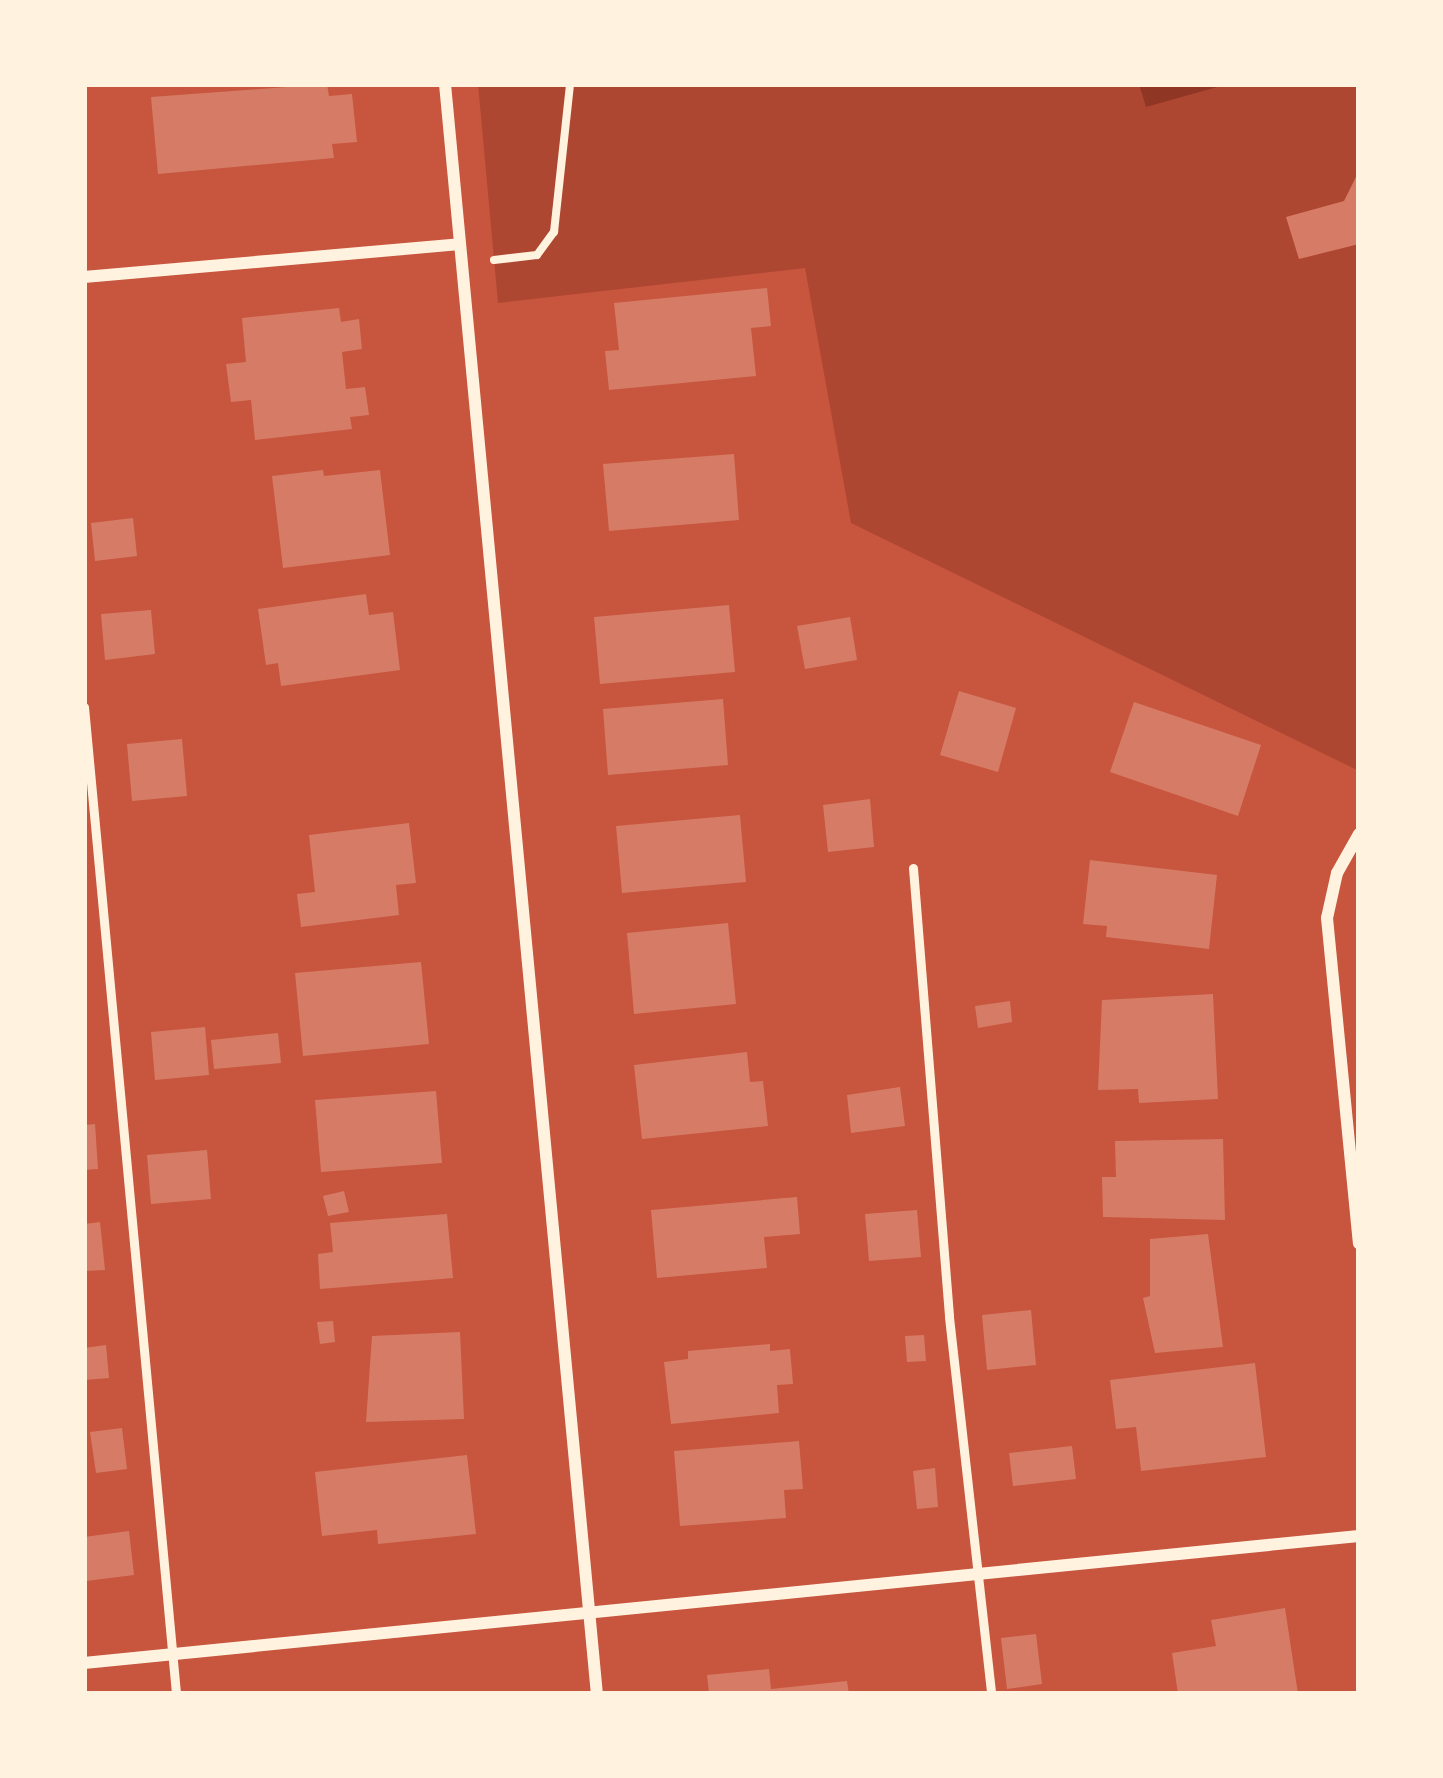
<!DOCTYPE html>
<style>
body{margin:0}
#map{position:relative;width:1443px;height:1778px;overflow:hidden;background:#c8553d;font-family:"Varela Round",sans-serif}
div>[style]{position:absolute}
.green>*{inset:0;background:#ae4732}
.water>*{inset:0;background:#8f3625}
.building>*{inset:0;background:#d67c66}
.path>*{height:8px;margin:-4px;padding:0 4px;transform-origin:4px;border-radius:4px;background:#fff3e0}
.service>*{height:9px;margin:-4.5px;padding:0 4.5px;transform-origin:4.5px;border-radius:4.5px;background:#fff3e0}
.minor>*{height:12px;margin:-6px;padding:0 6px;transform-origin:6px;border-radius:6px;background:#fff3e0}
span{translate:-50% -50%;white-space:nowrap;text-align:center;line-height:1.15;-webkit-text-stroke:9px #fff3e0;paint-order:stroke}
.frame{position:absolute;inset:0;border:87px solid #fff3e0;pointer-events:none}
</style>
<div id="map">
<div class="green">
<div style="clip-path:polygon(478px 84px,1359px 84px,1359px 771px,851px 523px,805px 268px,498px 303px)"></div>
</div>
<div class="water">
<div style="clip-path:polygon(1139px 84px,1228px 84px,1146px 107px)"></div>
</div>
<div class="building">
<div style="clip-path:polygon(327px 84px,329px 96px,352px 94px,357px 142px,332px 144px,334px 158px,158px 174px,151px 97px)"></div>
<div style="clip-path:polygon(1359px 171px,1359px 244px,1299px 259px,1286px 217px,1344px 201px)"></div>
<div style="clip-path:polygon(767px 288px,771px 326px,751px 328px,756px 376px,609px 390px,605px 351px,619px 350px,614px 303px)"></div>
<div style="clip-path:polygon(339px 308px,341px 322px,359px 319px,362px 349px,342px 352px,346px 389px,365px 387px,369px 415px,350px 417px,352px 429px,255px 440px,251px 400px,231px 402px,226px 364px,246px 362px,242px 318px)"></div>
<div style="clip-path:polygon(734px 454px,739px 520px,609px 531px,603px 464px)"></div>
<div style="clip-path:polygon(323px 470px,324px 476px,380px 470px,390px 555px,283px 568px,272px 476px)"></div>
<div style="clip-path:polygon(133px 518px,137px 556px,95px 561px,91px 523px)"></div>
<div style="clip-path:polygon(366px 594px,369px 615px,393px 612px,400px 670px,281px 686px,278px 663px,266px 665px,258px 609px)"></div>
<div style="clip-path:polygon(729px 605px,735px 672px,600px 684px,594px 617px)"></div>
<div style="clip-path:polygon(151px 610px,155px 654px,105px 660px,101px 614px)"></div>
<div style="clip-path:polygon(850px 617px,857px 660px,805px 669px,797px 626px)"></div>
<div style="clip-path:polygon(959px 691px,1016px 708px,998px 772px,940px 755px)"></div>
<div style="clip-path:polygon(723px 699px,728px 765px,608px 775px,603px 709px)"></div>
<div style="clip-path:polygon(1134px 702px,1261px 745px,1238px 816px,1110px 772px)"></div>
<div style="clip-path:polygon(182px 739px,187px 796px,132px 801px,127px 744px)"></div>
<div style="clip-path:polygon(870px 799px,874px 847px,828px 852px,823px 805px)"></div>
<div style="clip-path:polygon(740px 815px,746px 882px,622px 893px,616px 826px)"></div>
<div style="clip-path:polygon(409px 823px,416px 883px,396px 885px,399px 915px,301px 927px,297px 894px,315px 892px,309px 835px)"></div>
<div style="clip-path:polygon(1090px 860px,1217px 875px,1209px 949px,1106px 937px,1107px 926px,1083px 924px)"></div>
<div style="clip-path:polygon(728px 923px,736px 1004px,634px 1014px,627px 933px)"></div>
<div style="clip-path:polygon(421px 962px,429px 1044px,303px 1056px,295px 973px)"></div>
<div style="clip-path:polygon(1213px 994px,1218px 1099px,1139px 1103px,1138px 1089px,1098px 1090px,1102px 1000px)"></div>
<div style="clip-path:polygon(1010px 1001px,1012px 1022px,978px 1028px,975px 1006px)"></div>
<div style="clip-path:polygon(205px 1027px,209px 1075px,155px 1080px,151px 1032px)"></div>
<div style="clip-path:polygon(278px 1033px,281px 1063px,214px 1069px,211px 1040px)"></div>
<div style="clip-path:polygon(747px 1052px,750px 1082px,763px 1081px,768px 1126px,642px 1139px,634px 1065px)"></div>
<div style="clip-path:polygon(900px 1087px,905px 1126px,851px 1133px,847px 1095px)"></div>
<div style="clip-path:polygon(436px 1091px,442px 1163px,321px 1172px,315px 1100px)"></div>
<div style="clip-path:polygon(95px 1124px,98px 1169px,84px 1170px,84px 1125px)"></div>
<div style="clip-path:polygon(1223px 1139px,1225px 1220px,1103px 1217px,1102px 1177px,1116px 1177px,1115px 1141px)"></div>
<div style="clip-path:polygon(207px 1150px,211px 1199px,151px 1204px,147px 1155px)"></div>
<div style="clip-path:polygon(344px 1191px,349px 1212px,328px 1216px,323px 1196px)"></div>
<div style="clip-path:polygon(797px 1197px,800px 1234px,764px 1237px,767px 1268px,657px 1278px,651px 1210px)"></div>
<div style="clip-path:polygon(917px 1210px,921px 1257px,869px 1261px,865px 1214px)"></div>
<div style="clip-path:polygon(447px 1214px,453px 1278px,320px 1289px,318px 1254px,333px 1252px,330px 1223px)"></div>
<div style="clip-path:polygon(100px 1222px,105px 1270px,84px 1271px,84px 1224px)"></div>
<div style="clip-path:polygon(1208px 1234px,1223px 1347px,1155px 1353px,1143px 1298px,1150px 1296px,1150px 1239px)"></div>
<div style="clip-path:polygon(1031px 1310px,1036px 1365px,987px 1370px,982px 1315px)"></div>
<div style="clip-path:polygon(333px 1321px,335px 1342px,320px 1344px,317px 1322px)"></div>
<div style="clip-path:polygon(460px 1332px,464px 1419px,366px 1422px,372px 1336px)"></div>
<div style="clip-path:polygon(924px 1335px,926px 1361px,907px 1362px,905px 1336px)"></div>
<div style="clip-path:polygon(770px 1344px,770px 1351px,790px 1349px,793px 1384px,777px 1385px,779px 1413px,671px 1424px,664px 1362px,688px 1359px,688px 1351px)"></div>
<div style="clip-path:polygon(106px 1345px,109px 1378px,84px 1380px,84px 1348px)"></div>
<div style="clip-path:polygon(1255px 1363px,1266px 1457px,1141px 1471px,1136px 1427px,1116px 1429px,1110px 1380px)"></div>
<div style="clip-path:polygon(122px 1428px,127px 1469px,96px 1473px,90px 1432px)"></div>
<div style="clip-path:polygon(799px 1441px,803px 1489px,784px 1490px,786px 1518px,680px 1526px,674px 1451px)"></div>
<div style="clip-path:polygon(1072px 1446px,1076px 1479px,1013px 1486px,1009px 1453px)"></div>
<div style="clip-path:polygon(467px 1455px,476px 1534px,378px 1544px,377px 1530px,322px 1536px,315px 1472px)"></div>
<div style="clip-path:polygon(935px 1468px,938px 1507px,917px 1509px,913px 1471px)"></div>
<div style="clip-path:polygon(129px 1531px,134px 1575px,86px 1581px,84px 1537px)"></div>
<div style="clip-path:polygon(1285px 1608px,1298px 1694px,1178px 1694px,1172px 1653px,1216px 1646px,1211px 1620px)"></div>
<div style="clip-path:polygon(1036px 1634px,1042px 1684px,1007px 1689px,1001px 1638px)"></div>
<div style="clip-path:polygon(769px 1669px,771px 1689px,847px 1681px,849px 1694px,709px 1694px,707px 1675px)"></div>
</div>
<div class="path">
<div style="left:494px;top:260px;width:43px;rotate:-6.6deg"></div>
<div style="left:537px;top:255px;width:29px;rotate:-54deg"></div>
<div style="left:554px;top:232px;width:149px;rotate:-83.8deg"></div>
</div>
<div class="service">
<div style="left:84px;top:707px;width:991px;rotate:84.67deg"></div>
<div style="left:913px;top:868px;width:450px;rotate:85.4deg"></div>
<div style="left:949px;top:1317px;width:379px;rotate:83.6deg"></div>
</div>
<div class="minor">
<div style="left:445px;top:84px;width:1617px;rotate:84.61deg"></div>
<div style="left:84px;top:277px;width:377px;rotate:-5deg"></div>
<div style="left:1359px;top:834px;width:45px;rotate:119.4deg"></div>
<div style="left:1337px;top:873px;width:46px;rotate:102.5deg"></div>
<div style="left:1327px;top:918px;width:327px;rotate:84.4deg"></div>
<div style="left:84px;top:1663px;width:1281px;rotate:-5.69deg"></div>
</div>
<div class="frame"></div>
</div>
